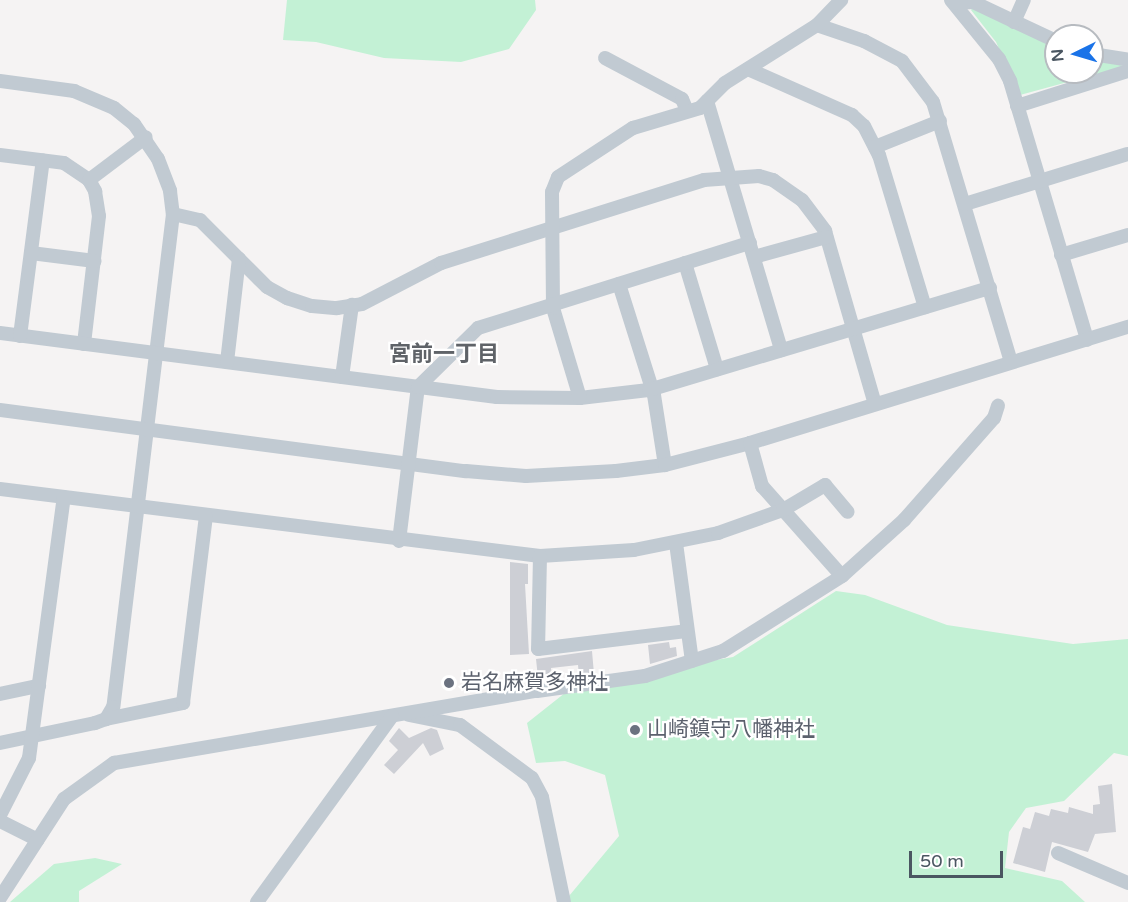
<!DOCTYPE html>
<meta charset="utf-8">
<style>
body{margin:0}
#map{position:relative;width:1128px;height:902px;overflow:hidden;background:#f5f3f3;font-family:"Varela Round","Noto Sans JP",sans-serif}
div>[style]{position:absolute}
.green>*{inset:0;background:#c3f1d5}
.building>*{inset:0;background:#cdcfd5}
.minor>*{height:14px;margin:-7px;padding:0 7px;transform-origin:7px;border-radius:7px;background:#c1cad2}
.dots>*{width:16px;height:16px;translate:-50% -50%;box-sizing:border-box;border:3px solid #fff;border-radius:50%}
span{translate:-50% -50%;white-space:nowrap;text-align:center;line-height:1.15;-webkit-text-stroke:4.5px #fff;paint-order:stroke}
.worship-label{font-size:21px;color:#5b616d}
.left{translate:0 -50%;text-align:left}
.neighbourhood-label{font-size:22px;color:#5f6368;font-weight:700}
.north{position:absolute;left:1044px;top:24px;width:60px;height:60px;box-sizing:border-box;background:#fff;border:2px solid #b7bbc0;border-radius:50%;rotate:265deg;font-size:16px;font-weight:700;line-height:24px;text-align:center;color:#4a5661}
.north::after{content:'';display:block;margin:auto;width:21px;height:27px;background:#1a73e8;clip-path:polygon(50% 0,100% 100%,50% 72%,0 100%)}
.scale{position:absolute;left:909px;top:851px;width:94px;height:27px;box-sizing:border-box;border:3px solid #4a5661;border-top:0;padding-left:8px;font-size:18px;line-height:21px;white-space:nowrap;color:#4a5661;-webkit-text-stroke:4px #fff;paint-order:stroke}
</style>
<div id="map">
<div class="green">
<div style="clip-path:polygon(287px 0,535px 0,536px 10px,509px 49px,461px 62px,384px 58px,316px 42px,283px 40px)"></div>
<div style="clip-path:polygon(973px 7px,1056px 44px,1056px 72px,1092px 72px,1092px 58px,1119px 63px,1123px 67px,1020px 95px,996px 42px,971px 10px)"></div>
<div style="clip-path:polygon(836px 591px,865px 595px,947px 625px,1073px 644px,1128px 639px,1128px 756px,1114px 753px,1064px 801px,1026px 808px,1009px 832px,1005px 868px,1062px 881px,1085px 902px,564px 902px,619px 836px,605px 775px,565px 761px,536px 763px,527px 723px,575px 685px,733px 657px)"></div>
<div style="clip-path:polygon(95px 858px,122px 864px,79px 891px,79px 902px,10px 902px,54px 864px)"></div>
</div>
<div class="building">
<div style="clip-path:polygon(510px 562px,528px 564px,528px 584px,525px 584px,529px 654px,510px 655px)"></div>
<div style="clip-path:polygon(669px 642px,670px 648px,676px 647px,677px 656px,650px 664px,648px 645px)"></div>
<div style="clip-path:polygon(592px 651px,594px 674px,579px 676px,578px 665px,551px 668px,552px 677px,538px 678px,536px 659px)"></div>
<div style="clip-path:polygon(399px 728px,409px 738px,431px 728px,437px 730px,444px 749px,430px 756px,423px 743px,394px 774px,384px 765px,398px 750px,389px 741px)"></div>
<div style="clip-path:polygon(1112px 784px,1116px 832px,1095px 834px,1088px 852px,1052px 842px,1045px 872px,1013px 863px,1023px 827px,1030px 829px,1035px 812px,1049px 816px,1051px 809px,1068px 813px,1069px 807px,1093px 814px,1093px 805px,1100px 804px,1098px 786px)"></div>
</div>
<div class="minor">
<div style="left:951px;top:0;width:76px;rotate:50.9deg"></div>
<div style="left:999px;top:59px;width:25px;rotate:63deg"></div>
<div style="left:1010px;top:81px;width:270px;rotate:73.4deg"></div>
<div style="left:956px;top:3px;width:17px;rotate:-3deg"></div>
<div style="left:973px;top:2px;width:92px;rotate:25.2deg"></div>
<div style="left:1014px;top:22px;width:24px;rotate:-66deg"></div>
<div style="left:817px;top:25px;width:50px;rotate:18.8deg"></div>
<div style="left:864px;top:41px;width:43px;rotate:27.8deg"></div>
<div style="left:902px;top:61px;width:51px;rotate:52.9deg"></div>
<div style="left:933px;top:102px;width:271px;rotate:73.3deg"></div>
<div style="left:1092px;top:54px;width:36px;rotate:9deg"></div>
<div style="left:605px;top:58px;width:87px;rotate:28deg"></div>
<div style="left:682px;top:99px;width:13px;rotate:67deg"></div>
<div style="left:748px;top:69px;width:114px;rotate:23.9deg"></div>
<div style="left:852px;top:115px;width:16px;rotate:43deg"></div>
<div style="left:864px;top:126px;width:33px;rotate:63deg"></div>
<div style="left:879px;top:155px;width:159px;rotate:73.2deg"></div>
<div style="left:0;top:81px;width:75px;rotate:7.7deg"></div>
<div style="left:74px;top:91px;width:43px;rotate:23deg"></div>
<div style="left:114px;top:108px;width:26px;rotate:39deg"></div>
<div style="left:134px;top:124px;width:42px;rotate:55.6deg"></div>
<div style="left:158px;top:159px;width:34px;rotate:69deg"></div>
<div style="left:170px;top:191px;width:23px;rotate:83deg"></div>
<div style="left:173px;top:214px;width:497px;rotate:96.9deg"></div>
<div style="left:113px;top:707px;width:14px;rotate:120deg"></div>
<div style="left:106px;top:719px;width:12px;rotate:160deg"></div>
<div style="left:95px;top:723px;width:97px;rotate:168.1deg"></div>
<div style="left:707px;top:101px;width:260px;rotate:73.4deg"></div>
<div style="left:1017px;top:106px;width:116px;rotate:-17.5deg"></div>
<div style="left:875px;top:147px;width:70px;rotate:-21.8deg"></div>
<div style="left:0;top:155px;width:64px;rotate:7.1deg"></div>
<div style="left:64px;top:163px;width:30px;rotate:34deg"></div>
<div style="left:89px;top:180px;width:13px;rotate:61deg"></div>
<div style="left:95px;top:191px;width:25px;rotate:81deg"></div>
<div style="left:99px;top:216px;width:129px;rotate:96.7deg"></div>
<div style="left:89px;top:180px;width:71px;rotate:-37deg"></div>
<div style="left:965px;top:204px;width:170px;rotate:-17.1deg"></div>
<div style="left:173px;top:214px;width:28px;rotate:13deg"></div>
<div style="left:200px;top:220px;width:95px;rotate:45deg"></div>
<div style="left:267px;top:287px;width:23px;rotate:29deg"></div>
<div style="left:287px;top:298px;width:26px;rotate:18deg"></div>
<div style="left:312px;top:306px;width:25px;rotate:5deg"></div>
<div style="left:337px;top:308px;width:25px;rotate:-9deg"></div>
<div style="left:362px;top:304px;width:89px;rotate:-27.4deg"></div>
<div style="left:441px;top:263px;width:276px;rotate:-17.5deg"></div>
<div style="left:704px;top:180px;width:55px;rotate:-4.2deg"></div>
<div style="left:759px;top:176px;width:15px;rotate:16deg"></div>
<div style="left:773px;top:180px;width:35px;rotate:35deg"></div>
<div style="left:802px;top:200px;width:39px;rotate:53deg"></div>
<div style="left:825px;top:231px;width:180px;rotate:73.9deg"></div>
<div style="left:31px;top:253px;width:64px;rotate:7.2deg"></div>
<div style="left:1061px;top:255px;width:70px;rotate:-16.6deg"></div>
<div style="left:754px;top:257px;width:75px;rotate:-15.5deg"></div>
<div style="left:685px;top:263px;width:111px;rotate:73.2deg"></div>
<div style="left:619px;top:284px;width:116px;rotate:72.5deg"></div>
<div style="left:654px;top:395px;width:71px;rotate:81.1deg"></div>
<div style="left:0;top:333px;width:501px;rotate:7.34deg"></div>
<div style="left:497px;top:397px;width:83px;rotate:0.7deg"></div>
<div style="left:580px;top:398px;width:69px;rotate:-6.6deg"></div>
<div style="left:649px;top:390px;width:356px;rotate:-16.7deg"></div>
<div style="left:20px;top:336px;width:177px;rotate:-82.6deg"></div>
<div style="left:227px;top:362px;width:104px;rotate:-83.4deg"></div>
<div style="left:342px;top:377px;width:73px;rotate:-82.1deg"></div>
<div style="left:580px;top:398px;width:94px;rotate:-106.7deg"></div>
<div style="left:553px;top:308px;width:116px;rotate:-90.5deg"></div>
<div style="left:552px;top:192px;width:16px;rotate:-68deg"></div>
<div style="left:558px;top:177px;width:90px;rotate:-33.2deg"></div>
<div style="left:633px;top:128px;width:70px;rotate:-16.6deg"></div>
<div style="left:700px;top:108px;width:35px;rotate:-45deg"></div>
<div style="left:725px;top:83px;width:109px;rotate:-32.2deg"></div>
<div style="left:817px;top:25px;width:35px;rotate:-46deg"></div>
<div style="left:0;top:410px;width:470px;rotate:7.5deg"></div>
<div style="left:466px;top:471px;width:60px;rotate:4.8deg"></div>
<div style="left:526px;top:476px;width:90px;rotate:-3.2deg"></div>
<div style="left:616px;top:471px;width:49px;rotate:-7deg"></div>
<div style="left:665px;top:465px;width:88px;rotate:-14.5deg"></div>
<div style="left:750px;top:443px;width:395px;rotate:-17.1deg"></div>
<div style="left:750px;top:443px;width:45px;rotate:74.4deg"></div>
<div style="left:762px;top:486px;width:120px;rotate:48.4deg"></div>
<div style="left:842px;top:576px;width:84px;rotate:-42.1deg"></div>
<div style="left:904px;top:520px;width:136px;rotate:-48.6deg"></div>
<div style="left:994px;top:418px;width:13px;rotate:-72deg"></div>
<div style="left:0;top:489px;width:544px;rotate:7.07deg"></div>
<div style="left:540px;top:556px;width:94px;rotate:-3.7deg"></div>
<div style="left:634px;top:550px;width:86px;rotate:-11.4deg"></div>
<div style="left:718px;top:533px;width:69px;rotate:-19.5deg"></div>
<div style="left:783px;top:510px;width:49px;rotate:-30.8deg"></div>
<div style="left:825px;top:485px;width:35px;rotate:50deg"></div>
<div style="left:399px;top:541px;width:155px;rotate:-83deg"></div>
<div style="left:418px;top:387px;width:84px;rotate:-44.5deg"></div>
<div style="left:478px;top:328px;width:285px;rotate:-17.4deg"></div>
<div style="left:676px;top:543px;width:119px;rotate:82.3deg"></div>
<div style="left:540px;top:556px;width:93px;rotate:91.2deg"></div>
<div style="left:538px;top:649px;width:149px;rotate:-6.9deg"></div>
<div style="left:0;top:694px;width:40px;rotate:-12deg"></div>
<div style="left:409px;top:715px;width:52px;rotate:11.1deg"></div>
<div style="left:460px;top:725px;width:89px;rotate:36.4deg"></div>
<div style="left:532px;top:778px;width:21px;rotate:62deg"></div>
<div style="left:542px;top:797px;width:107px;rotate:78.2deg"></div>
<div style="left:106px;top:719px;width:79px;rotate:-11.7deg"></div>
<div style="left:183px;top:703px;width:188px;rotate:-83deg"></div>
<div style="left:0;top:815px;width:64px;rotate:-63deg"></div>
<div style="left:29px;top:758px;width:263px;rotate:-82.4deg"></div>
<div style="left:0;top:821px;width:42px;rotate:26.6deg"></div>
<div style="left:1058px;top:853px;width:76px;rotate:23.2deg"></div>
<div style="left:0;top:898px;width:118px;rotate:-57.1deg"></div>
<div style="left:64px;top:799px;width:62px;rotate:-35.8deg"></div>
<div style="left:114px;top:763px;width:429px;rotate:-9.7deg"></div>
<div style="left:537px;top:691px;width:109px;rotate:-7.9deg"></div>
<div style="left:645px;top:676px;width:82px;rotate:-17.8deg"></div>
<div style="left:723px;top:651px;width:141px;rotate:-32.2deg"></div>
<div style="left:257px;top:902px;width:230px;rotate:-54deg"></div>
</div>
<div class="dots">
<div style="left:449px;top:683px;background:#6b7280"></div>
<div style="left:635px;top:730px;background:#6b7280"></div>
</div>
<div class="worship-label">
<span class="left" style="left:461px;top:683px">岩名麻賀多神社</span>
<span class="left" style="left:647px;top:730px">山崎鎮守八幡神社</span>
</div>
<div class="neighbourhood-label">
<span style="left:444px;top:355px">宮前一丁目</span>
</div>
<div class="north">N</div>
<div class="scale">50 m</div>
</div>
